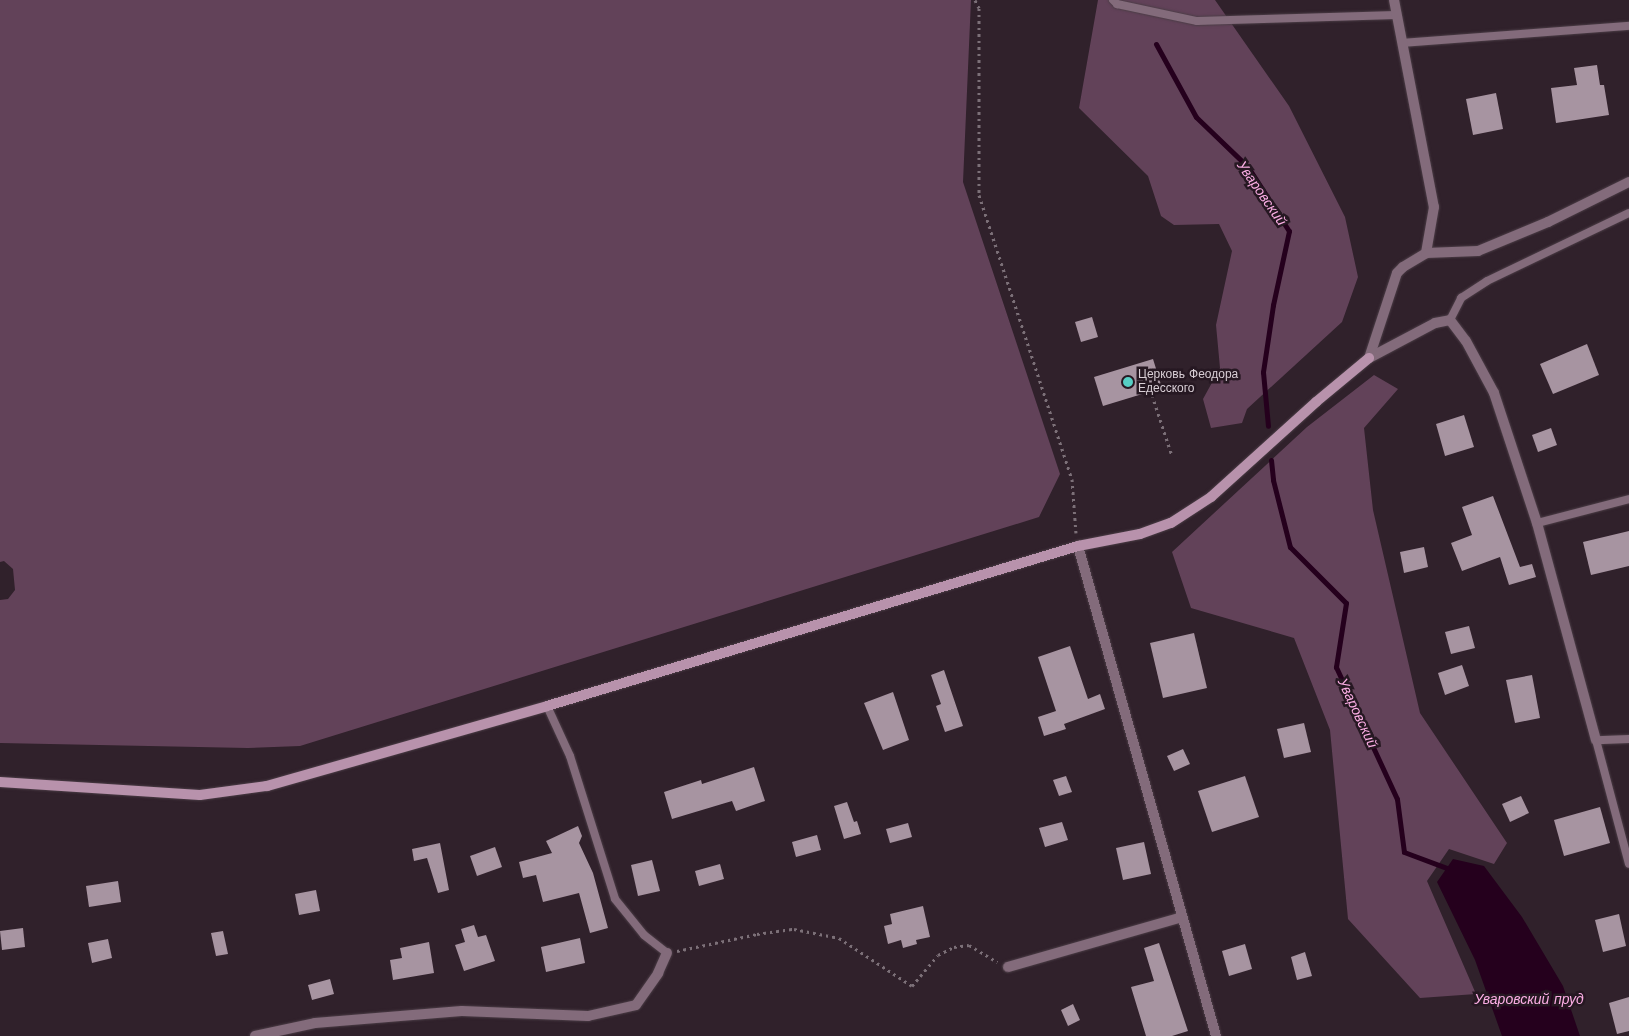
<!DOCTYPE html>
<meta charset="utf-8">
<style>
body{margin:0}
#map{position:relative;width:1629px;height:1036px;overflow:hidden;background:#30212b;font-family:"Work Sans",sans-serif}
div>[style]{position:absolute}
.green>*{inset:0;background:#624259}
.water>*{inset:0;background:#25001d}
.stream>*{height:5px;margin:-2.5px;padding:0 2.5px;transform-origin:2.5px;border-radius:2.5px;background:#25001d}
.building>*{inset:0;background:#a794a1}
.path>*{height:3px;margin-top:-1.5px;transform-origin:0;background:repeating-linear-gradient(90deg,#7c7078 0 2.5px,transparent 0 6.5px)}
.roads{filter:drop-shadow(0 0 1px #4b3d46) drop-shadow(0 0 1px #4b3d46)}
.lane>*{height:8px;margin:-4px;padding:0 4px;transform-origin:4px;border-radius:4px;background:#836b7b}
.street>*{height:10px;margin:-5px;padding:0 5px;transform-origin:5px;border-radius:5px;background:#836b7b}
.secondary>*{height:10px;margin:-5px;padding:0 5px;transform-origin:5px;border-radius:5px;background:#b892ac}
.dots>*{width:14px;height:14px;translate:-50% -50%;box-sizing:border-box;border:2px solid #261822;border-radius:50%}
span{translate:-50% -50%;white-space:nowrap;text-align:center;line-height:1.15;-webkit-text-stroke:5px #261822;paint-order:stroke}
.poi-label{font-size:12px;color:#d8ced5}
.left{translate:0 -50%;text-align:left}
.water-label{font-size:14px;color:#fcaee5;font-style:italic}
</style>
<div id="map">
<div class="green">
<div style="clip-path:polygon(0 0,971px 0,963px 182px,1060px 474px,1039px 517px,300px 746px,248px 748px,0 743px,0 600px,8px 599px,15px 590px,13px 569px,4px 561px,0 562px)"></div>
<div style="clip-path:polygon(1098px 0,1215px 0,1289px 106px,1345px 217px,1358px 277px,1342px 322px,1247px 409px,1242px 423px,1211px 428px,1203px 399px,1220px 368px,1216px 325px,1232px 251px,1219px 224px,1174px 225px,1161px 216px,1148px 176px,1079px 108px)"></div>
<div style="clip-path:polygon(1374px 375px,1398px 389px,1364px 428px,1373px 510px,1420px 713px,1507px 843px,1494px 864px,1449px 849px,1427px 881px,1476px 994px,1420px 998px,1348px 919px,1330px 730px,1294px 638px,1191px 608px,1172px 552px,1307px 427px)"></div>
</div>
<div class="water">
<div style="clip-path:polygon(1453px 859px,1484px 866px,1522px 917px,1563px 986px,1580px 1036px,1502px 1036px,1475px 960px,1437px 882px)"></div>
</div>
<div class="stream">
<div style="left:1156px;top:44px;width:83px;rotate:61.3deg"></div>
<div style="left:1196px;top:117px;width:72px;rotate:43.9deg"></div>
<div style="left:1248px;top:167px;width:76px;rotate:57.4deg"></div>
<div style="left:1289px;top:231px;width:76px;rotate:102.2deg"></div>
<div style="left:1273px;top:305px;width:68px;rotate:98.5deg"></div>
<div style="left:1263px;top:372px;width:54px;rotate:84.7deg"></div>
<div style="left:1271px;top:460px;width:20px;rotate:84deg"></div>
<div style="left:1273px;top:480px;width:69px;rotate:75.8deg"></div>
<div style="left:1290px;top:547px;width:79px;rotate:45deg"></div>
<div style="left:1346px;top:603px;width:65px;rotate:98.9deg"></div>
<div style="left:1336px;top:667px;width:145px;rotate:65.2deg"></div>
<div style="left:1397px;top:799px;width:53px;rotate:82.5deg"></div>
<div style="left:1404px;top:852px;width:46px;rotate:20.4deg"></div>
</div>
<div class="building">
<div style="clip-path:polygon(1597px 65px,1600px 85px,1604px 85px,1609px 115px,1556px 123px,1551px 88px,1577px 85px,1574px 68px)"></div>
<div style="clip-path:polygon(1496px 93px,1503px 129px,1473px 135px,1466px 99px)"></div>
<div style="clip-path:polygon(1092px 317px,1098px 337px,1081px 342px,1075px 322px)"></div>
<div style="clip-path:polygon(1587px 344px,1599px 375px,1553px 394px,1540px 364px)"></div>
<div style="clip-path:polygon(1153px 359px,1162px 388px,1103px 406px,1094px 377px)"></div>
<div style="clip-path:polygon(1464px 415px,1474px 447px,1445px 456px,1436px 424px)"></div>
<div style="clip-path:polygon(1551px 428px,1557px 445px,1538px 452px,1532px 435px)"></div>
<div style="clip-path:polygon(1493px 496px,1520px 567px,1532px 564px,1536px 577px,1509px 585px,1500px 557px,1462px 571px,1451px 543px,1472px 535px,1462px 507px)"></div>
<div style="clip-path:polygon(1629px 531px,1629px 566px,1591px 575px,1583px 542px)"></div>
<div style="clip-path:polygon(1424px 547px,1428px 567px,1404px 573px,1400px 552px)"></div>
<div style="clip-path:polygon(1469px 626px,1475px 648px,1451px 654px,1445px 632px)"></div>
<div style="clip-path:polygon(1194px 633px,1207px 688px,1163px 698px,1150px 643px)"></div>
<div style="clip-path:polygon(1070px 646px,1088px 699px,1100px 694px,1105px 709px,1064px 724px,1066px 729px,1044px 736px,1038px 717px,1056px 711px,1038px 657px)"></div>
<div style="clip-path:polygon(1462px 665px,1469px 686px,1445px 695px,1438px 673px)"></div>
<div style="clip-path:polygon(944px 670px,963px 726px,945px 732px,936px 706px,941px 704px,931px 675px)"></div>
<div style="clip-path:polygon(1532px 675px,1540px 718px,1515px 723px,1506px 680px)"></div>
<div style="clip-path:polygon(893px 692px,909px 740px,883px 750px,864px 703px)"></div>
<div style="clip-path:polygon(1304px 723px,1311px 752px,1284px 758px,1277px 729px)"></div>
<div style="clip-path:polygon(1183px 749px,1190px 764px,1174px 771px,1167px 756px)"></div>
<div style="clip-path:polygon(754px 767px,765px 801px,736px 811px,732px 801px,672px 819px,664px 792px,701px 780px,702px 784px)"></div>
<div style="clip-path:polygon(1066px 776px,1072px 792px,1059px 796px,1053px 780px)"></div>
<div style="clip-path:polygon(1245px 776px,1259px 817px,1212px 832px,1198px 791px)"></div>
<div style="clip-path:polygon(1521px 796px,1529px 813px,1510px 822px,1502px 804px)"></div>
<div style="clip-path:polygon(847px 802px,854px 822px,857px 821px,861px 834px,844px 839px,834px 806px)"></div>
<div style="clip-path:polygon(1600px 807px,1610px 843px,1564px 856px,1554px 820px)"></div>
<div style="clip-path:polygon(1062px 822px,1068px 840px,1045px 847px,1039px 828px)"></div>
<div style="clip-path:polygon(908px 823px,912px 837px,890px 843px,886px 829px)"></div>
<div style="clip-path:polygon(578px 826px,582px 836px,579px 843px,593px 873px,608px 928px,590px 933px,579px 893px,543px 902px,536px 875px,523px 878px,519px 862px,552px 853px,546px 841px)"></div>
<div style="clip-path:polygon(817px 835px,821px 850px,796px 857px,792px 842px)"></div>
<div style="clip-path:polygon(1144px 842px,1151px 874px,1123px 880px,1116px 848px)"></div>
<div style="clip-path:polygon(440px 843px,449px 890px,438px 893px,427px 858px,414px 861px,412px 849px)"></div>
<div style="clip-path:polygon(495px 847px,502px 867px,477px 876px,470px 856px)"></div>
<div style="clip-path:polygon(652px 860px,660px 891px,638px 896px,631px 865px)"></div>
<div style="clip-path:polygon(720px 864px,724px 879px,699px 886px,695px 871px)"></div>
<div style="clip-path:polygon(118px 881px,121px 902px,89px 907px,86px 886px)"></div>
<div style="clip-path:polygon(316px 890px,320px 911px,299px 915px,295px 894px)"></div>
<div style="clip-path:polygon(923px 906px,930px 937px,916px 940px,917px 944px,903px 948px,901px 940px,888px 944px,884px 926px,892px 924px,890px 914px)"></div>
<div style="clip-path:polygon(1619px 914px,1626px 946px,1603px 952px,1595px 920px)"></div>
<div style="clip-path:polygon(474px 925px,478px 937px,486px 935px,495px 961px,464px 971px,455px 945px,465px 942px,461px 929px)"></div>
<div style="clip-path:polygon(23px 928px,25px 947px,2px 950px,0 931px)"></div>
<div style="clip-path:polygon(223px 931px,228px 954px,216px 956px,211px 933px)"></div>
<div style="clip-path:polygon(580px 938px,585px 963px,546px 972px,541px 947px)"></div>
<div style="clip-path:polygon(108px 939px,112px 958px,92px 963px,88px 943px)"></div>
<div style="clip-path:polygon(429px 942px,434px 973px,393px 980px,390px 960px,402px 958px,400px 948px)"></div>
<div style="clip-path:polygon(1159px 943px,1188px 1031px,1172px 1036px,1146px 1036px,1131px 987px,1154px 981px,1144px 948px)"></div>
<div style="clip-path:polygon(1245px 944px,1252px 969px,1229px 976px,1222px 951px)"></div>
<div style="clip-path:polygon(1305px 952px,1312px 976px,1297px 980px,1291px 957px)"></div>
<div style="clip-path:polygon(330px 979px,334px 994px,312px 1000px,308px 985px)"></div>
<div style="clip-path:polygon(1629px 997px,1629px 1031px,1617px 1034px,1609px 1003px)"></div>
<div style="clip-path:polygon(1073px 1004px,1080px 1020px,1068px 1026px,1061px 1010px)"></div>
</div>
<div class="path">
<div style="left:975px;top:0;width:9px;rotate:63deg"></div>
<div style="left:979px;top:8px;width:187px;rotate:90deg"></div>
<div style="left:979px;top:195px;width:299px;rotate:71.9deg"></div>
<div style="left:1072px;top:479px;width:54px;rotate:85.8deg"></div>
<div style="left:1152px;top:395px;width:64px;rotate:71.8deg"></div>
<div style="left:677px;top:951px;width:82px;rotate:-12deg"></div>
<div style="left:757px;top:934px;width:37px;rotate:-8deg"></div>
<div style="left:794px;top:929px;width:46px;rotate:11.3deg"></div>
<div style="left:839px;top:938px;width:87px;rotate:33.3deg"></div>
<div style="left:912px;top:986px;width:40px;rotate:-50deg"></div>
<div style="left:938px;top:955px;width:18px;rotate:-27deg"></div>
<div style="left:954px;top:947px;width:15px;rotate:-8deg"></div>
<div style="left:969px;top:945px;width:33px;rotate:31deg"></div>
</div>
<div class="roads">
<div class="lane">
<div style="left:1113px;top:0;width:6px;rotate:45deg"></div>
<div style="left:1117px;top:4px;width:82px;rotate:12deg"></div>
<div style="left:1197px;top:21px;width:199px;rotate:-1.7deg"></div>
<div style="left:1402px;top:43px;width:228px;rotate:-4.3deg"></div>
<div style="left:1450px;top:320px;width:25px;rotate:-63deg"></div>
<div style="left:1461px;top:298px;width:31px;rotate:-33deg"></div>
<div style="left:1487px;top:281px;width:157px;rotate:-25.6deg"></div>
<div style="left:1537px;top:523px;width:95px;rotate:-14.6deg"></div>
<div style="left:547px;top:706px;width:55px;rotate:65.3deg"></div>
<div style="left:570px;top:756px;width:150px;rotate:72.5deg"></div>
<div style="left:615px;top:899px;width:46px;rotate:51.1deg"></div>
<div style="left:644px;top:935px;width:29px;rotate:38deg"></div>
<div style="left:1629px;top:739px;width:33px;rotate:178deg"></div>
<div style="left:1596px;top:740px;width:128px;rotate:75.1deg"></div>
</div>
<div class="street">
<div style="left:1394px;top:0;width:211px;rotate:79.1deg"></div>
<div style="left:1434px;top:207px;width:47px;rotate:99.9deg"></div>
<div style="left:1369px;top:358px;width:75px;rotate:-27.9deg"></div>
<div style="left:1435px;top:323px;width:15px;rotate:-11deg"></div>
<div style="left:1450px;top:320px;width:26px;rotate:53deg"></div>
<div style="left:1466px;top:341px;width:59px;rotate:61.7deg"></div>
<div style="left:1494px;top:393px;width:137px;rotate:71.7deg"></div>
<div style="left:1537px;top:523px;width:225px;rotate:74.8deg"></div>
<div style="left:1369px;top:358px;width:89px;rotate:-71.8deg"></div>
<div style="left:1397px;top:273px;width:8px;rotate:-45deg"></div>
<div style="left:1403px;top:267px;width:27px;rotate:-31deg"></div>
<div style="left:1426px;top:253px;width:52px;rotate:-2.2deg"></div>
<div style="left:1478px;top:251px;width:76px;rotate:-22.5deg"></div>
<div style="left:1548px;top:222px;width:90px;rotate:-26.3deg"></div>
<div style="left:1078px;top:546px;width:509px;rotate:74.27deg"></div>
<div style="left:1008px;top:967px;width:181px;rotate:-16deg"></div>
<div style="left:255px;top:1036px;width:61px;rotate:-12.2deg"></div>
<div style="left:315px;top:1023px;width:147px;rotate:-4.7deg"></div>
<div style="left:462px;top:1011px;width:126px;rotate:2.3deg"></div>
<div style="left:588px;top:1016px;width:49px;rotate:-12.9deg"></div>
<div style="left:636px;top:1005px;width:39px;rotate:-55deg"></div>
<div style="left:658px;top:973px;width:22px;rotate:-66deg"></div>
</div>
<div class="secondary">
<div style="left:0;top:782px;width:200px;rotate:3.7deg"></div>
<div style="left:200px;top:795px;width:68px;rotate:-7.7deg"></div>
<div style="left:267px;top:786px;width:291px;rotate:-15.9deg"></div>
<div style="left:547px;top:706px;width:555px;rotate:-16.77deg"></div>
<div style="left:1078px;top:546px;width:63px;rotate:-11deg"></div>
<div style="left:1140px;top:534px;width:33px;rotate:-20deg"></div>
<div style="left:1171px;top:523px;width:48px;rotate:-33deg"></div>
<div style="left:1211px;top:497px;width:142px;rotate:-42.1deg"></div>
<div style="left:1316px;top:402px;width:69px;rotate:-39.7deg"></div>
</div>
</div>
<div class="dots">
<div style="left:1128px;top:382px;background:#56cec4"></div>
</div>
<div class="poi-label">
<span class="left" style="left:1138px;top:382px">Церковь Феодора<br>Едесского</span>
</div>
<div class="water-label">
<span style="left:1262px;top:193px;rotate:55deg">Уваровский</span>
<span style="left:1358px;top:713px;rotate:65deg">Уваровский</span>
<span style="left:1529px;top:999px">Уваровский пруд</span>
</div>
</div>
